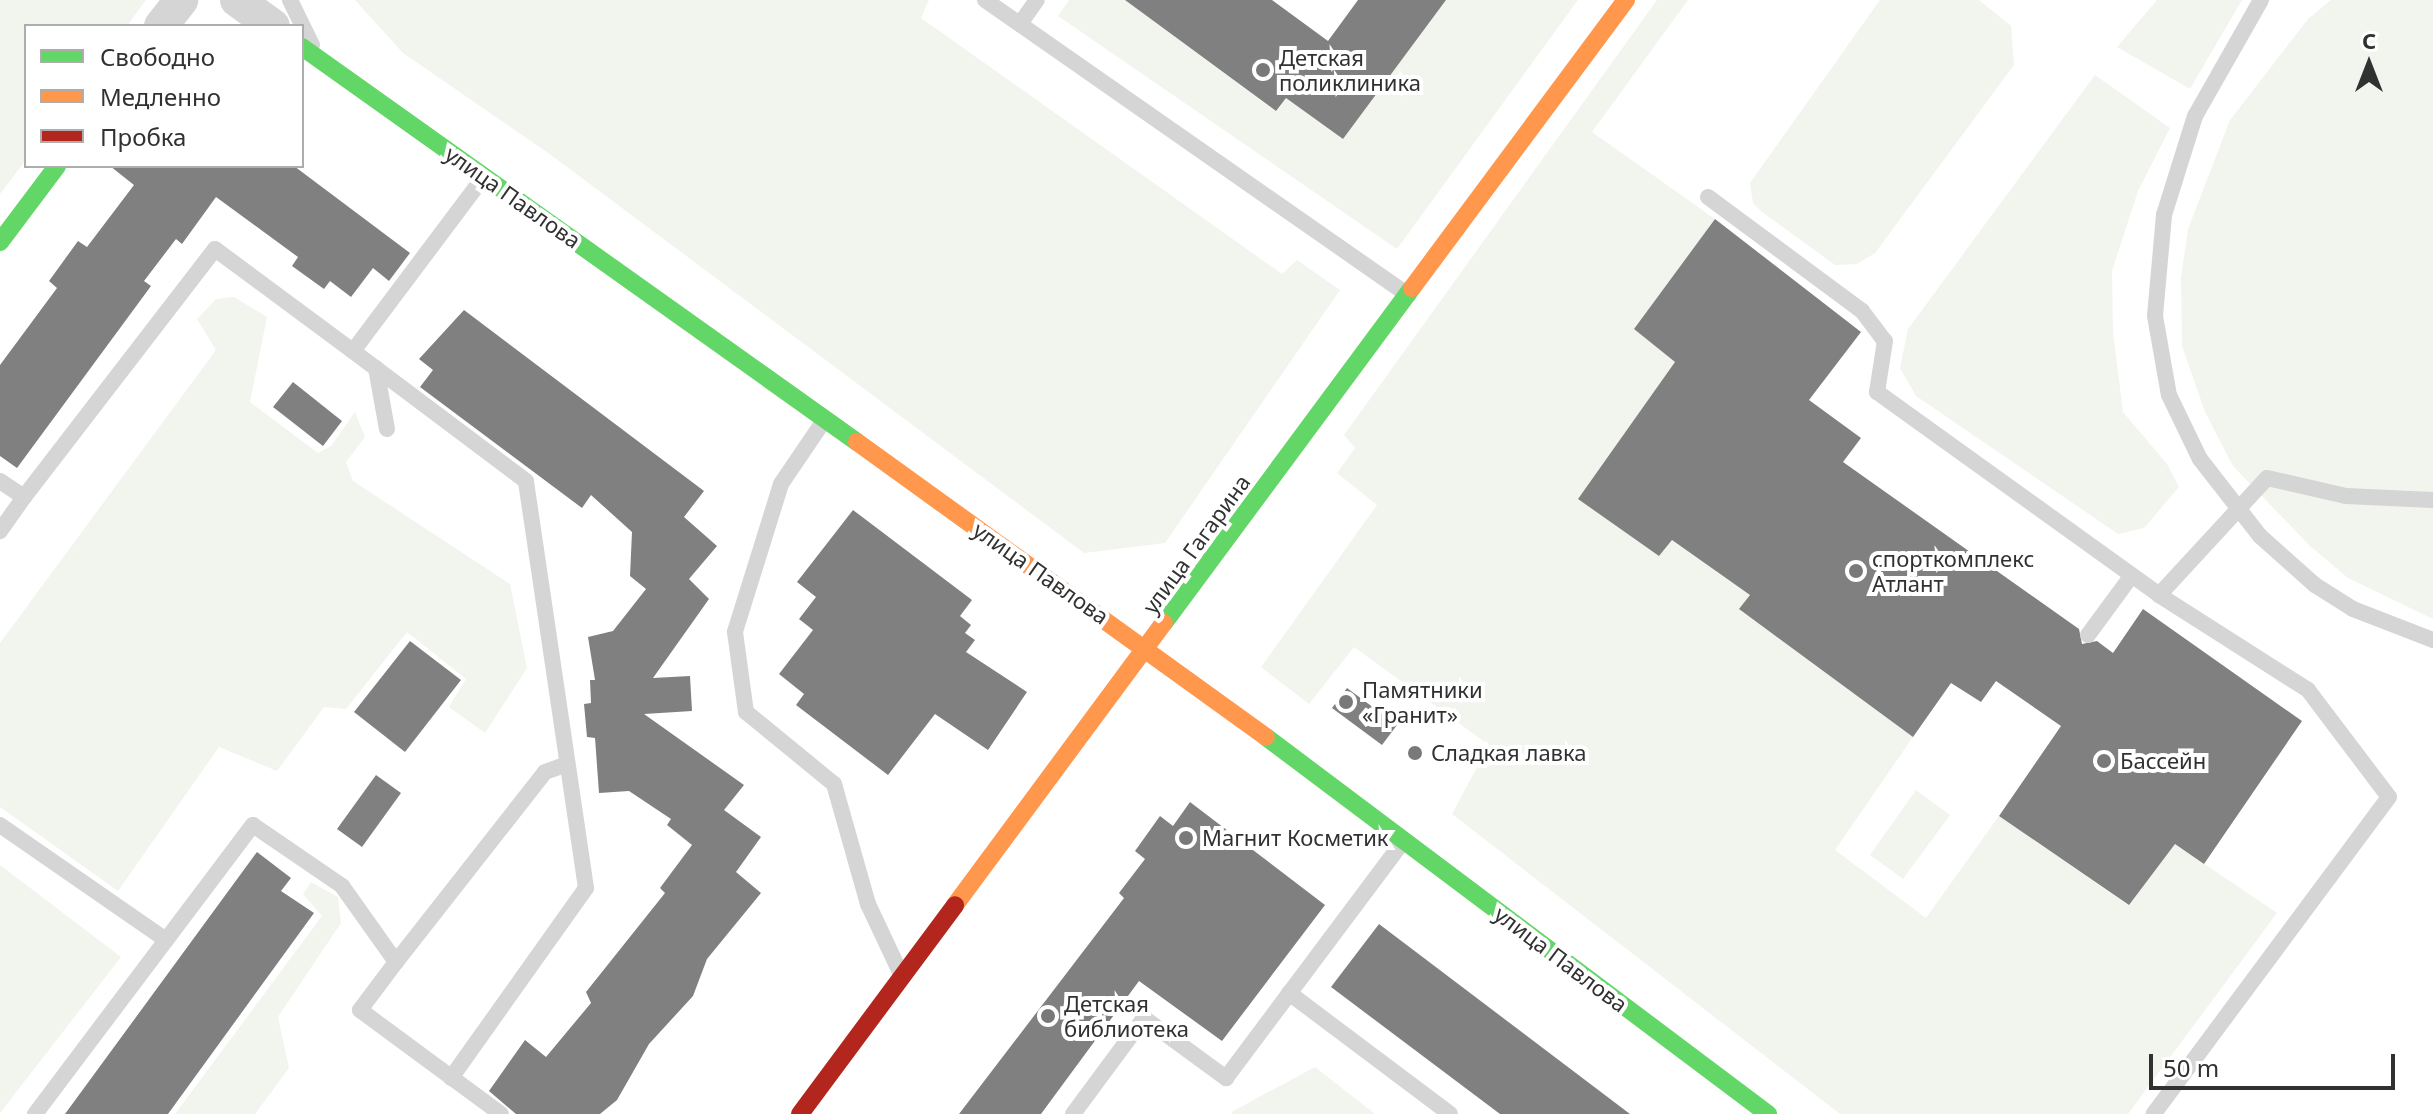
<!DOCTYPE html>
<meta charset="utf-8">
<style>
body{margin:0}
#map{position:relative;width:2433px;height:1114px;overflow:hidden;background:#fff;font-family:"Noto Sans",sans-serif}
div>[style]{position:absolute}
.green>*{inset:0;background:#f1f5ee}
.building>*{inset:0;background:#808080}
.lane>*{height:16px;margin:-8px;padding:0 8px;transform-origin:8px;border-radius:8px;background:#d5d5d5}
.street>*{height:34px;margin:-17px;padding:0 17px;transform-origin:17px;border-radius:17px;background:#d5d5d5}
.fast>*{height:18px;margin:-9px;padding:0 9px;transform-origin:9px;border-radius:9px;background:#63d668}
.slow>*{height:18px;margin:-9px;padding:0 9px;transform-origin:9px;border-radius:9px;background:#ff974d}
.jam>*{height:18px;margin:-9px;padding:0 9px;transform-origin:9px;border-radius:9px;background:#b3261e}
.dots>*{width:22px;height:22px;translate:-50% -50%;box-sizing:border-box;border:4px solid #fff;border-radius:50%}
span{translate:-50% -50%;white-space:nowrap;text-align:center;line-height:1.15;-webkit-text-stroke:8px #fff;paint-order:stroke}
.poi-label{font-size:22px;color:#313131}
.left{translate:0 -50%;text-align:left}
.street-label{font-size:22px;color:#313131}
.legend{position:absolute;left:24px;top:24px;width:280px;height:144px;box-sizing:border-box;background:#fff;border:2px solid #adadad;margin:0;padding:10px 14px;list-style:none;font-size:24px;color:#313131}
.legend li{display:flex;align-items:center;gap:16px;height:40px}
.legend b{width:40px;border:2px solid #adadad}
.north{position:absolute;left:2329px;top:24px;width:80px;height:80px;-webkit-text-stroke:6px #fff;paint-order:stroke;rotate:0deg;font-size:22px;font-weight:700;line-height:32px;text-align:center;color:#313131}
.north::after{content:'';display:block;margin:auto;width:28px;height:36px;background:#313131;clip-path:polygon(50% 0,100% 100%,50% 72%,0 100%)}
.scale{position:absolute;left:2149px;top:1054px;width:246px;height:36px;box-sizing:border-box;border:4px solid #313131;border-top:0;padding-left:10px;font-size:24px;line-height:28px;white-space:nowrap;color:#313131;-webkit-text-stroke:6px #fff;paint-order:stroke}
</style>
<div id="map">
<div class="green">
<div style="clip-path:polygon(0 0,146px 0,127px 26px,26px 26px,26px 160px,0 194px)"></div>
<div style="clip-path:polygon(355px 0,929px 0,921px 18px,1282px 274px,1297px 260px,1340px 290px,1165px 543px,1084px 553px,551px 155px,403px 53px)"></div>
<div style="clip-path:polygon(1069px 0,1125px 0,1275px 111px,1286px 98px,1343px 139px,1446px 0,1578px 0,1397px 249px,1058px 16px)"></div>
<div style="clip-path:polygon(1657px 0,1688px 0,1592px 132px,1715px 219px,1634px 329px,1675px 362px,1660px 555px,1672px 540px,1750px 595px,1740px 610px,1913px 737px,1835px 850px,1926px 918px,1999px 816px,2128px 905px,2175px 844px,2277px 913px,2128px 1114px,1840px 1114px,1452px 814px,1489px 745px,1354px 647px,1309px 704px,1261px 667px,1377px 505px,1337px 473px,1355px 448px,1344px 435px)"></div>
<div style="clip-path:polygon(1880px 0,1979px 0,2011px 26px,2014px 65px,1875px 253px,1857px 264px,1835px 265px,1762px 212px,1753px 203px,1750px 183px)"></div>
<div style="clip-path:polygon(2157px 0,2242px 0,2190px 89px,2117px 47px)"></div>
<div style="clip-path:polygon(2331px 0,2433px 0,2433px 619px,2348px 578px,2310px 546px,2233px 466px,2205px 412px,2182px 346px,2181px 278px,2188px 229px,2230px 120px,2308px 19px)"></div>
<div style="clip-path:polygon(2095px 75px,2170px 128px,2138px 191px,2112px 271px,2113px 332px,2123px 412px,2167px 464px,2179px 487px,2144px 528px,2118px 534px,1916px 396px,1900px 368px,1908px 329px)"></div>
<div style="clip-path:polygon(234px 297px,267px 317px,250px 402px,318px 453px,331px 446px,355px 412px,365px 437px,346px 462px,353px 481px,510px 584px,527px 668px,485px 733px,449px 707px,466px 679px,407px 632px,346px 709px,324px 707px,277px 771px,219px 747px,118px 891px,0 807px,0 643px,216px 350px,197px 319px,216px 299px)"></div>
<div style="clip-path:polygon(1916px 790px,1950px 815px,1903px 879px,1870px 855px)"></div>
<div style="clip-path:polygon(0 865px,121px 957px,0 1113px)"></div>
<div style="clip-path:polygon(311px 882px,338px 897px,341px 923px,278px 1017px,289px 1068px,255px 1114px,175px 1114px,322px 916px,303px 894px)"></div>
<div style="clip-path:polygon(1315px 1067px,1375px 1114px,1232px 1114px,1233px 1111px)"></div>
</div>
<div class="building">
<div style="clip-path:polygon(1125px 0,1272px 0,1328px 41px,1358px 0,1446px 0,1343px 139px,1286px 98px,1276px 111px)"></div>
<div style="clip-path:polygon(110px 166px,294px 166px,410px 253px,389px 281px,373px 268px,351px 297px,330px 281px,324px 289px,292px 266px,298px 257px,216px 197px,182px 244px,176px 239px,144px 281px,151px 286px,17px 468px,0 456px,0 365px,57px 288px,49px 281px,78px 241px,87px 247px,134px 185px)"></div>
<div style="clip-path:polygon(1715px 219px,1861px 332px,1809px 400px,1861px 438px,1843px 462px,2079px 629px,2082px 644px,2097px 641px,2113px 653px,2143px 609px,2302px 721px,2204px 864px,2175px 844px,2129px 905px,1999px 816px,2061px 726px,1996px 681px,1981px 702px,1951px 683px,1913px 737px,1739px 609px,1750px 595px,1672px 540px,1659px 556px,1578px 499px,1675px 362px,1634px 329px)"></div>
<div style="clip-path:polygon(464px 310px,704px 491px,684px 517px,717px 546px,689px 579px,709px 599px,653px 678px,690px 676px,692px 711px,644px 714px,744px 785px,724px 810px,761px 837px,736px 872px,761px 893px,707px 959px,693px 996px,649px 1044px,617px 1100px,600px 1114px,516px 1114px,489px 1091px,525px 1040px,546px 1057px,591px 1003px,586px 992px,665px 893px,660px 888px,692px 845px,667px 825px,671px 819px,629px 791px,599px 793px,595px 738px,587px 737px,584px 704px,591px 703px,590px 680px,595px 680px,588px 637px,613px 631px,646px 589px,630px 576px,632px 532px,591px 495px,582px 508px,420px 387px,433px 370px,419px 359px)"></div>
<div style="clip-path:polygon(293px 382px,342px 421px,323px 446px,273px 407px)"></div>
<div style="clip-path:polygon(853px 510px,972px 600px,960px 616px,971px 625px,965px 633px,975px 640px,966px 652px,1027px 692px,988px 750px,935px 714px,888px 775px,796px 705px,804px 694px,779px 674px,813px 630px,799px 619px,816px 597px,797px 582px)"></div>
<div style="clip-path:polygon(410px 641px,461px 680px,405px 752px,354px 712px)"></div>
<div style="clip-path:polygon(1347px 688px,1397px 725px,1382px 745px,1332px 708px)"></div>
<div style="clip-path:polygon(376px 775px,401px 793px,362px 847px,337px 829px)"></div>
<div style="clip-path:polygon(1190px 802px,1325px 905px,1222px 1041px,1139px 981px,1041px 1114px,959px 1114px,1124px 898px,1119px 893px,1145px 859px,1135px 851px,1160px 816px,1173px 826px)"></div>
<div style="clip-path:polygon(257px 852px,291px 878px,281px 891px,314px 913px,168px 1114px,65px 1114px)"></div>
<div style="clip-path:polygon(1379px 924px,1630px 1114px,1500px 1114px,1331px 987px)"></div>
</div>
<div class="lane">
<div style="left:290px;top:0;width:50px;rotate:63.9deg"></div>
<div style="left:985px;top:0;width:516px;rotate:34.89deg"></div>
<div style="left:2261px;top:0;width:133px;rotate:119.6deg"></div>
<div style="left:2195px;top:116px;width:104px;rotate:107.4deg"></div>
<div style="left:2164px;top:215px;width:101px;rotate:95.1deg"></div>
<div style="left:2155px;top:316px;width:80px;rotate:80deg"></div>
<div style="left:2169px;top:395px;width:71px;rotate:64.2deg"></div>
<div style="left:2200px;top:459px;width:98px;rotate:52.1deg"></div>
<div style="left:2260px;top:536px;width:74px;rotate:41.7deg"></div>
<div style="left:2315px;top:585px;width:45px;rotate:32.3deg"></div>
<div style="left:2353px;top:609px;width:86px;rotate:21.2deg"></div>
<div style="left:1020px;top:24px;width:29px;rotate:-55deg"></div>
<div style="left:1708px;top:197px;width:192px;rotate:36.5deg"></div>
<div style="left:1862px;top:311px;width:38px;rotate:53deg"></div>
<div style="left:1885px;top:341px;width:52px;rotate:98.9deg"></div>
<div style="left:1877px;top:392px;width:347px;rotate:35.7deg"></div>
<div style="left:2159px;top:595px;width:177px;rotate:32.5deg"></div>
<div style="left:2308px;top:690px;width:134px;rotate:52.9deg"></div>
<div style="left:2389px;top:797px;width:395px;rotate:126.6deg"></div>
<div style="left:376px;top:368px;width:62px;rotate:79.8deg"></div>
<div style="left:823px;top:422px;width:75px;rotate:124.1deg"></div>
<div style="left:781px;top:484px;width:155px;rotate:107.3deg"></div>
<div style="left:735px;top:632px;width:81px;rotate:82.2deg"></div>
<div style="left:746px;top:712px;width:114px;rotate:39.3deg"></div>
<div style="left:834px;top:784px;width:125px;rotate:74.2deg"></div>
<div style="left:868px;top:904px;width:75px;rotate:64.8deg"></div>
<div style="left:0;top:481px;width:29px;rotate:34deg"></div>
<div style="left:24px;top:497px;width:42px;rotate:125.2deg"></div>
<div style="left:24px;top:497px;width:313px;rotate:-52.4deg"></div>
<div style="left:215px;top:249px;width:172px;rotate:36.5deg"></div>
<div style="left:2159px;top:595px;width:159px;rotate:-47.3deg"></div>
<div style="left:2267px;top:478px;width:81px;rotate:12.8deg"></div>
<div style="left:2346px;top:496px;width:87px;rotate:2.6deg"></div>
<div style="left:2088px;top:635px;width:74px;rotate:-53.7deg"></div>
<div style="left:0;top:825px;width:202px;rotate:34.7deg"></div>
<div style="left:396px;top:962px;width:241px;rotate:-51.9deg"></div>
<div style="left:545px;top:772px;width:20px;rotate:-20deg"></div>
<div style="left:1289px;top:993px;width:201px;rotate:36.9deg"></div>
<div style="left:451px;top:1078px;width:233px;rotate:-54.6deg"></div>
<div style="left:586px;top:888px;width:411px;rotate:-98.4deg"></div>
<div style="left:526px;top:481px;width:216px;rotate:-143.1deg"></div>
<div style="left:353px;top:351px;width:216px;rotate:-53.1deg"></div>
<div style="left:35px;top:1114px;width:362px;rotate:-53deg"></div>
<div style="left:253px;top:825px;width:108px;rotate:34.4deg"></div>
<div style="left:342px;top:886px;width:93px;rotate:54.6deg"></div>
<div style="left:396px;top:962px;width:60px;rotate:126.9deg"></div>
<div style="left:360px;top:1010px;width:175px;rotate:36.4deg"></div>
<div style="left:1073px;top:1114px;width:119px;rotate:-53.5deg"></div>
<div style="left:1144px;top:1018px;width:102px;rotate:36.2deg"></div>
<div style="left:1226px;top:1078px;width:294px;rotate:-53.2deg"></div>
</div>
<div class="street">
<div style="left:237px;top:0;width:44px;rotate:35.8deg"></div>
<div style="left:161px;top:26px;width:33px;rotate:-52deg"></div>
</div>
<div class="fast">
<div style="left:302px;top:47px;width:681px;rotate:35.44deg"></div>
<div style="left:0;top:242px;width:95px;rotate:-53.1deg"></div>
<div style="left:1164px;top:623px;width:417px;rotate:-53.5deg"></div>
<div style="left:1266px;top:737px;width:628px;rotate:36.91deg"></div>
</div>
<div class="slow">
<div style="left:1412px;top:288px;width:359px;rotate:-53.4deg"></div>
<div style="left:857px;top:442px;width:504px;rotate:35.8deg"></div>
<div style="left:955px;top:905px;width:351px;rotate:-53.5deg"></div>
</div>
<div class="jam">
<div style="left:800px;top:1114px;width:260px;rotate:-53.4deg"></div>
</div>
<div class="dots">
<div style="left:1263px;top:70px;background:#797979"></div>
<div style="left:1856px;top:571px;background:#797979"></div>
<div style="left:1346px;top:702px;background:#797979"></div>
<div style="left:1415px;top:753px;background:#797979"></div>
<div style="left:2104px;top:761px;background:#797979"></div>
<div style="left:1186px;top:838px;background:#797979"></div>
<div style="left:1048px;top:1016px;background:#797979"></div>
</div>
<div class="poi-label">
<span class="left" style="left:1279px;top:70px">Детская<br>поликлиника</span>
<span class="left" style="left:1872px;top:571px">спорткомплекс<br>Атлант</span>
<span class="left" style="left:1362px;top:702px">Памятники<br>«Гранит»</span>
<span class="left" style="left:1431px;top:753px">Сладкая лавка</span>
<span class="left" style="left:2120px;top:761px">Бассейн</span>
<span class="left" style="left:1202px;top:838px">Магнит Косметик</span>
<span class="left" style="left:1064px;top:1016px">Детская<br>библиотека</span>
</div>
<div class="street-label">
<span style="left:513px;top:197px;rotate:35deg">улица Павлова</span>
<span style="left:1196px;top:544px;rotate:-54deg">улица Гагарина</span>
<span style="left:1041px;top:573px;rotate:35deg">улица Павлова</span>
<span style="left:1561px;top:959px;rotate:37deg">улица Павлова</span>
</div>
<ul class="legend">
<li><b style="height:10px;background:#63d668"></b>Свободно</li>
<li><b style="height:10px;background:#ff974d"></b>Медленно</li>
<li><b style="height:10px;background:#b3261e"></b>Пробка</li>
</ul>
<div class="north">С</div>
<div class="scale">50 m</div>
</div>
